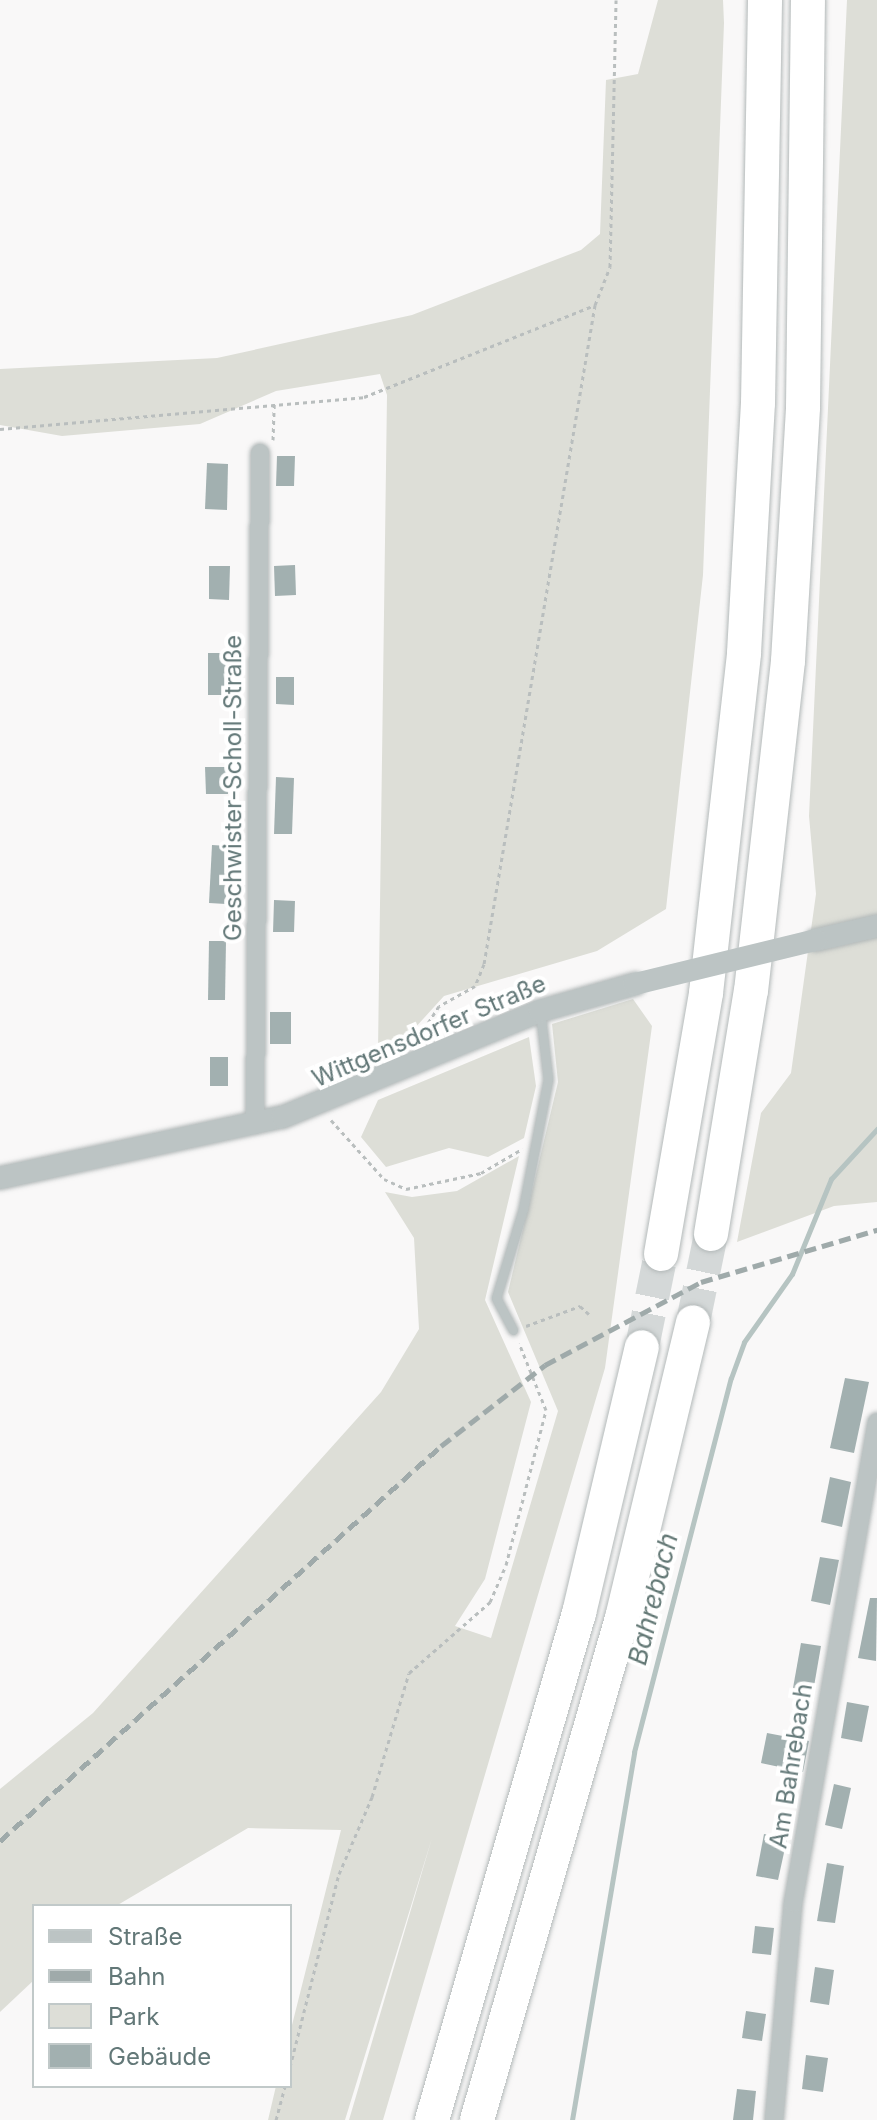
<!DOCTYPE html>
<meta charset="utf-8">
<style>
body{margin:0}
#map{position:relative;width:877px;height:2120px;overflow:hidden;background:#f9f8f8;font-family:Inter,sans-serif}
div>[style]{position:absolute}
.green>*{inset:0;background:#ddded7}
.stream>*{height:5px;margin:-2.5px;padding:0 2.5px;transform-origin:2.5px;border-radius:2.5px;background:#b6c4c2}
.building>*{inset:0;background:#a2b0b0}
.motorway-tunnel>*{height:34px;margin-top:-17px;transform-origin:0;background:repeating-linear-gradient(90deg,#d4d8d8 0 34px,transparent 0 51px)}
.path>*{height:3px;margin-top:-1.5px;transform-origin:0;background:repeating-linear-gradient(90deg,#b9bebe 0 4px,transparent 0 8px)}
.roads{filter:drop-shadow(0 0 2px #b3b9b9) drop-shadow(0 0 2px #b3b9b9)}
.service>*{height:9px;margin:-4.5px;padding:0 4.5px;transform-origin:4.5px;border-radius:4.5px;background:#bcc4c4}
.minor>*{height:18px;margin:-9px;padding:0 9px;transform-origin:9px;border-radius:9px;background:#bcc4c4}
.tertiary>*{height:22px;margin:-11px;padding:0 11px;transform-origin:11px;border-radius:11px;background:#bcc4c4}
.motorway>*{height:34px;margin:-17px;padding:0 17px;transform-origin:17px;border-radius:17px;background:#fff}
.rail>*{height:5px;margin-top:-2.5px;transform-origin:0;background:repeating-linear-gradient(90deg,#9faaaa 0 12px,transparent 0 18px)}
.tertiary-bridge>*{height:22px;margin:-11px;padding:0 11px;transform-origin:11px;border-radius:11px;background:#bcc4c4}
span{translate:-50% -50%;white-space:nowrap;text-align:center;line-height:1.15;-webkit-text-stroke:8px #fff;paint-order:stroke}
.street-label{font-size:24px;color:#637878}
.water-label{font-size:26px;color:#637875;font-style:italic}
.legend{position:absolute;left:32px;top:1904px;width:260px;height:184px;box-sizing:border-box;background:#fff;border:2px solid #c1c9c9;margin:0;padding:10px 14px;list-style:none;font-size:24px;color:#637878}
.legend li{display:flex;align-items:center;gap:16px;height:40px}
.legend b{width:40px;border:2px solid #c1c9c9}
</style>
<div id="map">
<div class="green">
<div style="clip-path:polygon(658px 0,723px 0,724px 23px,703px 575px,666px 909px,597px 951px,444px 996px,414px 1029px,378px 1050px,387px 395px,380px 374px,276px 391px,200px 424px,62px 436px,0 425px,0 369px,217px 358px,412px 315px,581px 250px,600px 234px,606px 80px,638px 74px)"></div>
<div style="clip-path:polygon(847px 0,877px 0,877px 1202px,834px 1206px,737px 1242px,761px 1113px,791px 1073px,816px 894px,809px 816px)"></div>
<div style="clip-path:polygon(633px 999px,652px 1026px,605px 1368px,383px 2120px,349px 2120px,432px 1838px,345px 2120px,268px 2120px,276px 2086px,290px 2086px,290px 2033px,341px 1830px,248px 1828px,116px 1906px,34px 1906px,34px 1980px,0 2012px,0 1789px,93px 1713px,381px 1392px,419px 1329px,414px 1238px,385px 1192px,412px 1197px,457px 1191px,519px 1156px,485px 1300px,531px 1402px,485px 1579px,455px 1626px,491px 1638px,558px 1411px,508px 1292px,558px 1082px,552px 1024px)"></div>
<div style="clip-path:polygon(529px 1037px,536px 1086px,524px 1138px,488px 1157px,449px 1148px,386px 1167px,361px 1137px,378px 1100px)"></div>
</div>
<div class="stream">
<div style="left:572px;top:2120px;width:373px;rotate:-80.4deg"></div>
<div style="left:634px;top:1752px;width:386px;rotate:-75.5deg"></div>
<div style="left:731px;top:1378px;width:38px;rotate:-70deg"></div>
<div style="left:744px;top:1342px;width:83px;rotate:-54.8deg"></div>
<div style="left:792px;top:1274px;width:103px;rotate:-67.7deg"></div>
<div style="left:831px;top:1179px;width:68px;rotate:-47.4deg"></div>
</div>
<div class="building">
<div style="clip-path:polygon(277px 456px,295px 456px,294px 486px,276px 486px)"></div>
<div style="clip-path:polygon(207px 463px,228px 464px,227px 510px,205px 509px)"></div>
<div style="clip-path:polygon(295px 565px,296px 595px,275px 596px,274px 566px)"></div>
<div style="clip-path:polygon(209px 566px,230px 566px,229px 600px,209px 599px)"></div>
<div style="clip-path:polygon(208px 653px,229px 653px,230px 695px,208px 695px)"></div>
<div style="clip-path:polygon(276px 677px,294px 677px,294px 705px,276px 704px)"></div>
<div style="clip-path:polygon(205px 767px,227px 767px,228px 794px,206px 794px)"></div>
<div style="clip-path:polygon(276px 777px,294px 778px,292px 834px,274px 834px)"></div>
<div style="clip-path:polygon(212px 845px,228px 846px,226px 904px,209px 903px)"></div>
<div style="clip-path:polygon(274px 900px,295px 901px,294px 932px,273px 932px)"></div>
<div style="clip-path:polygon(209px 941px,226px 941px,225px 1000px,208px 1000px)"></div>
<div style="clip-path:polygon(270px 1012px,291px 1012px,291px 1044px,270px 1044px)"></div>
<div style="clip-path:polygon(210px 1057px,228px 1057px,228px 1086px,210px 1086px)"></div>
<div style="clip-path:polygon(845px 1378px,869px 1382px,854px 1453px,830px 1448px)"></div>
<div style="clip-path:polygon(830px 1477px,851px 1482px,842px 1527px,821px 1522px)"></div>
<div style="clip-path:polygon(820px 1557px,839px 1560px,830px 1605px,811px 1601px)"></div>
<div style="clip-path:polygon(870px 1598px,877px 1598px,876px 1661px,858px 1658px)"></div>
<div style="clip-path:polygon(801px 1643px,821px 1646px,813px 1692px,793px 1688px)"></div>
<div style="clip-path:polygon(847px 1702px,869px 1706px,862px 1742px,841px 1738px)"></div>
<div style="clip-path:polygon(767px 1733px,809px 1741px,803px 1772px,761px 1763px)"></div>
<div style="clip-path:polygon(834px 1784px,851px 1788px,842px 1829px,825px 1825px)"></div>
<div style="clip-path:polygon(764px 1834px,787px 1839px,778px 1880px,756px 1876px)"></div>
<div style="clip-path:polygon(827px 1863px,844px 1866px,835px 1923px,817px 1921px)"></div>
<div style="clip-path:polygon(755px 1926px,774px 1928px,771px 1955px,752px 1953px)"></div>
<div style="clip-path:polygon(815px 1967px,834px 1970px,829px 2005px,810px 2002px)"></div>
<div style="clip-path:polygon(746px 2011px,766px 2014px,762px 2041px,742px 2038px)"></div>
<div style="clip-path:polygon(806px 2055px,828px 2058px,823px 2092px,802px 2089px)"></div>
<div style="clip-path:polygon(737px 2089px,756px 2091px,753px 2120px,733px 2120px)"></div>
</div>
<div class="motorway-tunnel">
<div style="left:693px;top:1322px;width:90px;rotate:-78.4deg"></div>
<div style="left:642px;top:1347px;width:95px;rotate:-78.5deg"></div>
</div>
<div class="path">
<div style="left:595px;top:305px;width:41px;rotate:-68.5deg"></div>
<div style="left:610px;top:267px;width:267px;rotate:-88.7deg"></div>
<div style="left:0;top:429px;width:365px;rotate:-5deg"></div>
<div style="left:364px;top:397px;width:249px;rotate:-21.7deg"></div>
<div style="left:595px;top:305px;width:668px;rotate:99.56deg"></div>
<div style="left:484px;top:964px;width:24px;rotate:112deg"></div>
<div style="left:475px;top:986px;width:41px;rotate:150.9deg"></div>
<div style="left:439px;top:1006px;width:40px;rotate:122.9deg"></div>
<div style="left:273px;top:440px;width:37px;rotate:-88deg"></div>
<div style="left:331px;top:1120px;width:79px;rotate:48.1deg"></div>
<div style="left:384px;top:1179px;width:24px;rotate:24deg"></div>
<div style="left:406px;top:1189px;width:77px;rotate:-12deg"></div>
<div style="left:481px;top:1173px;width:48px;rotate:-30.3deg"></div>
<div style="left:526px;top:1326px;width:58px;rotate:-20.3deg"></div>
<div style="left:580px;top:1306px;width:12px;rotate:42deg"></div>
<div style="left:290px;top:2067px;width:199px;rotate:-75.8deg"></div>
<div style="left:339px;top:1874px;width:84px;rotate:-66.8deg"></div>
<div style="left:372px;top:1797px;width:129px;rotate:-73.4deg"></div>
<div style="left:409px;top:1673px;width:108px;rotate:-41.2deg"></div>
<div style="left:490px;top:1602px;width:40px;rotate:-66.6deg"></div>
<div style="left:506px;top:1565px;width:160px;rotate:-75.5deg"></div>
<div style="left:546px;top:1410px;width:72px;rotate:-111.9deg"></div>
<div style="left:276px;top:2120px;width:35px;rotate:-75deg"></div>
</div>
<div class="roads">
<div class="service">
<div style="left:513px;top:1330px;width:36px;rotate:-118deg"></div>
<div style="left:496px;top:1298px;width:93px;rotate:-73.1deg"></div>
<div style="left:523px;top:1209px;width:132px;rotate:-79.1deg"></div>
<div style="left:548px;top:1079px;width:68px;rotate:-96.7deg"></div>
</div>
<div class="minor">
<div style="left:255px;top:1125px;width:672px;rotate:-89.57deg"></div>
<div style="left:774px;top:2120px;width:218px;rotate:-85deg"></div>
<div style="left:793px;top:1903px;width:488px;rotate:-80.1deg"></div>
</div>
<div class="tertiary">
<div style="left:816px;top:940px;width:63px;rotate:-12.9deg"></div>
<div style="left:0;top:1178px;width:289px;rotate:-12.2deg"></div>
<div style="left:283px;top:1117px;width:278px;rotate:-22.4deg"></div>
<div style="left:540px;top:1011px;width:99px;rotate:-15.9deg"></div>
</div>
<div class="motorway">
<div style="left:711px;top:1234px;width:246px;rotate:-80.7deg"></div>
<div style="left:751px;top:991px;width:332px;rotate:-83.6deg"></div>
<div style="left:788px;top:661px;width:254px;rotate:-86.6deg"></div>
<div style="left:803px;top:407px;width:407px;rotate:-89.3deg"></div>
<div style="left:661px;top:1254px;width:265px;rotate:-80.2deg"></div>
<div style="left:706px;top:993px;width:342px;rotate:-83.6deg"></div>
<div style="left:744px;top:653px;width:250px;rotate:-86.8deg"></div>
<div style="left:758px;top:403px;width:403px;rotate:-89deg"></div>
<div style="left:432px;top:2120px;width:528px;rotate:-73.83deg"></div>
<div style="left:579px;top:1613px;width:273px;rotate:-76.7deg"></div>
<div style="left:477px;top:2120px;width:523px;rotate:-73.89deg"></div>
<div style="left:622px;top:1618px;width:304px;rotate:-76.5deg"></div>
</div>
</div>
<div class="rail">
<div style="left:0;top:1841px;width:592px;rotate:-41.85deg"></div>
<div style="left:441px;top:1446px;width:132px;rotate:-37.9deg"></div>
<div style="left:545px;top:1365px;width:177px;rotate:-28deg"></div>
<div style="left:701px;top:1282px;width:184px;rotate:-16.5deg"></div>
</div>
<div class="tertiary-bridge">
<div style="left:635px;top:984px;width:186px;rotate:-13.7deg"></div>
</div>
<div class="street-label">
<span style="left:233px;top:788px;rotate:-90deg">Geschwister-Scholl-Straße</span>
<span style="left:429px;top:1031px;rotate:-23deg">Wittgensdorfer Straße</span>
<span style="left:791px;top:1766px;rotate:-81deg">Am Bahrebach</span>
</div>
<div class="water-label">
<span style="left:653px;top:1599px;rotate:-76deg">Bahrebach</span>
</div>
<ul class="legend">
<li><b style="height:10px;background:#bcc4c4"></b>Straße</li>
<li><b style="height:10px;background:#9faaaa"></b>Bahn</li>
<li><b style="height:22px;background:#ddded7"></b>Park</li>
<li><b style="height:22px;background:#a2b0b0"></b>Gebäude</li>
</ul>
</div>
